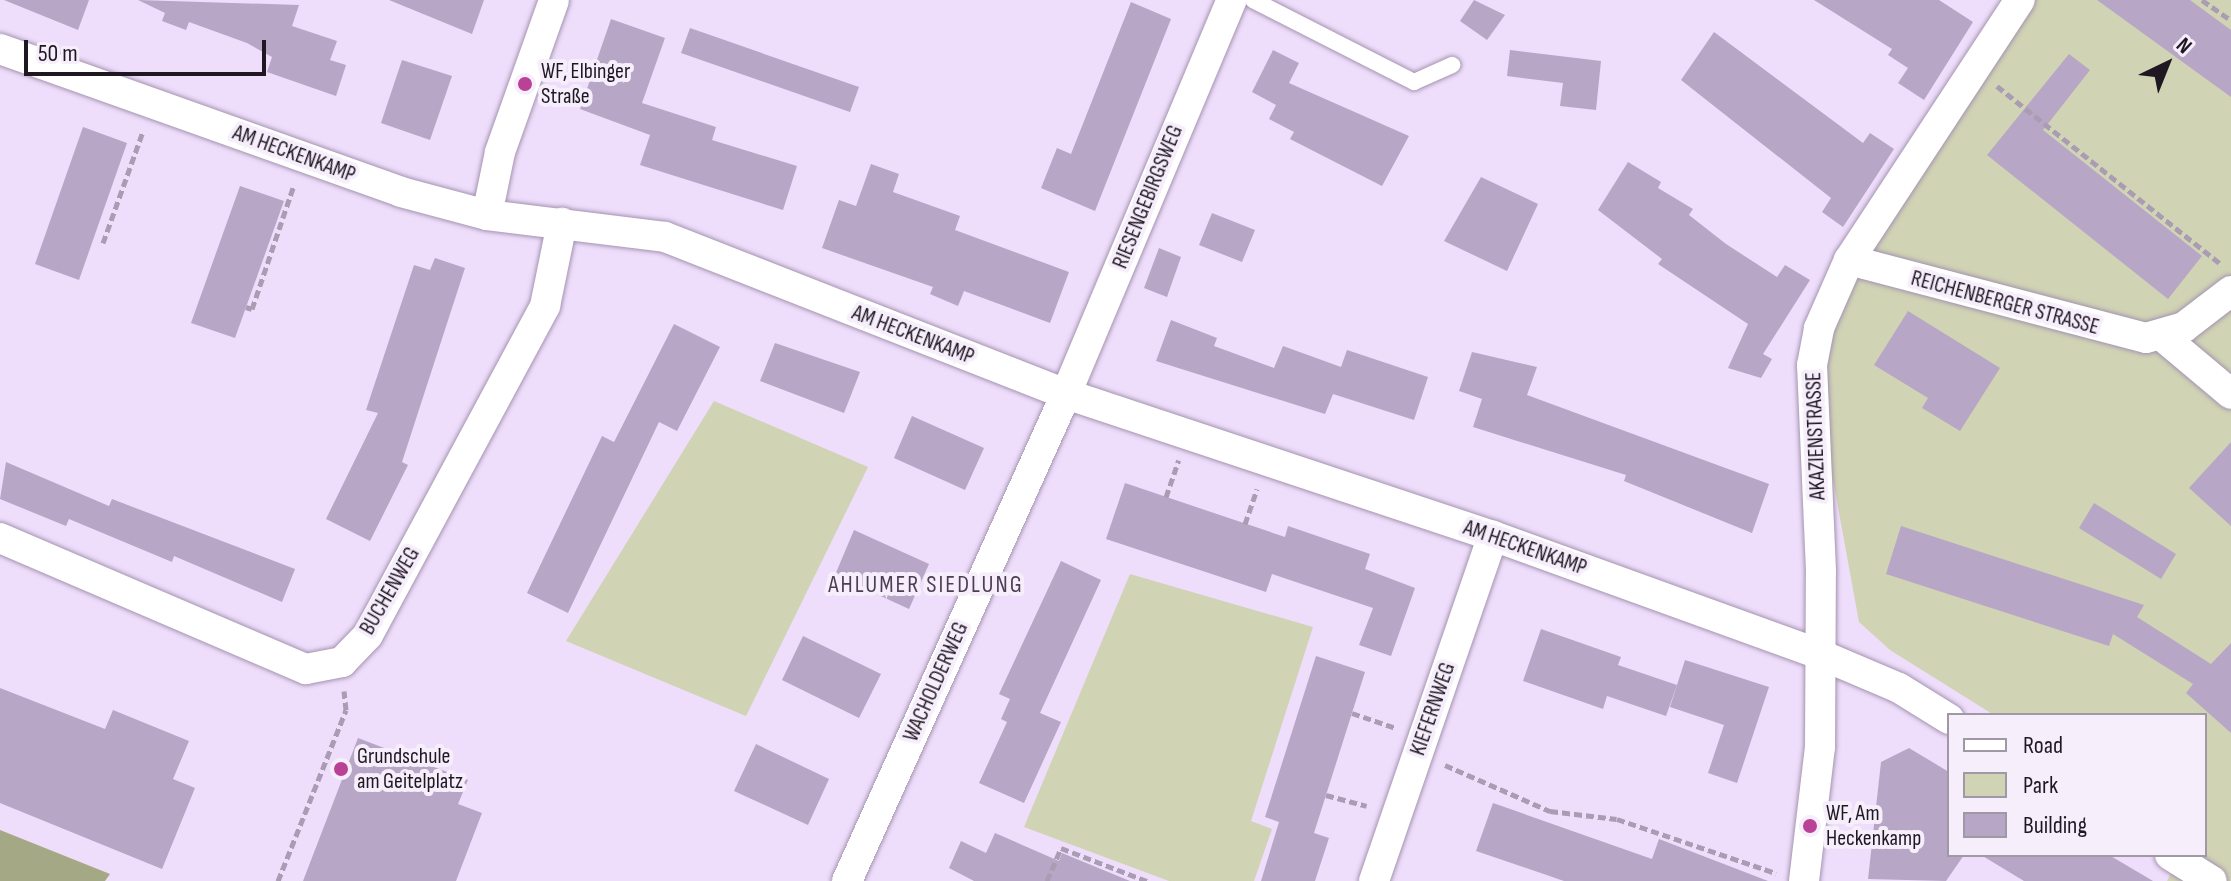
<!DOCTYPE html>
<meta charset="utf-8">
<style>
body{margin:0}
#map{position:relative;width:2231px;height:881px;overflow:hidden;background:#eeddfb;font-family:"Sofia Sans Condensed",sans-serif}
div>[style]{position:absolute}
.green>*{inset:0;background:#d0d3b4}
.forest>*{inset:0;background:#a5a884}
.building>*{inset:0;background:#b8a6c6}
.path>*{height:5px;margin-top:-2.5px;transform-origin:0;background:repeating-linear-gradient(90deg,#a99cb3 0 8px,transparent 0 12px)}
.roads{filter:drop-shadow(0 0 2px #a494b0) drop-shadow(0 0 2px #a494b0)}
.lane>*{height:16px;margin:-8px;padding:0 8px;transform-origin:8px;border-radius:8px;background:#fff}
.street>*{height:30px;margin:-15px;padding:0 15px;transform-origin:15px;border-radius:15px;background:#fff}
.dots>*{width:22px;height:22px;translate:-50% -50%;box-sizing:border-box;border:4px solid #f6effb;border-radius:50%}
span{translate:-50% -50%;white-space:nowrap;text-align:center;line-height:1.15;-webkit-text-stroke:8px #f6effb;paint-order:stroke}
.poi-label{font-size:22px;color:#1f1823}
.left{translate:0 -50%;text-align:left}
.street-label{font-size:22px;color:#1f1823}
.neighbourhood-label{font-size:24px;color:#4c3e56;letter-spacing:2px}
.legend{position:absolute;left:1947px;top:713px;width:260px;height:144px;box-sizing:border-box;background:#f6effb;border:2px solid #a099a5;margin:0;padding:10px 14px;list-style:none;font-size:24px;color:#1f1823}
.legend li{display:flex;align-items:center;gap:16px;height:40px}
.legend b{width:40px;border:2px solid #a099a5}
.north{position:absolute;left:2127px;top:24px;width:80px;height:80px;-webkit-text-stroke:6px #f6effb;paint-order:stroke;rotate:43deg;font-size:22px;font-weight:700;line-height:32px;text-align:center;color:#1f1823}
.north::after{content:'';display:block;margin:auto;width:28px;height:36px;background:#1f1823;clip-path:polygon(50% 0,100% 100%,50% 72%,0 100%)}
.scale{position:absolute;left:24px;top:40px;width:242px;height:36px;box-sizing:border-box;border:4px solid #1f1823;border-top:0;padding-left:10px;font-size:24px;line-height:28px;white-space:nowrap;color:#1f1823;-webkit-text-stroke:6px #f6effb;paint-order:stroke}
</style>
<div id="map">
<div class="green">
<div style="clip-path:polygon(2020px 0,2231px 0,2231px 881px,2167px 881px,2181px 855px,2205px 855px,2205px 715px,1994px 715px,1890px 650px,1859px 622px,1812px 365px,1819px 328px)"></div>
<div style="clip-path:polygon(714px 401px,868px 467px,746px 716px,566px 641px)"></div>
<div style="clip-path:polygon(1130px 574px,1313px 627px,1251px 821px,1272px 829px,1254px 881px,1169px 881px,1024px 827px)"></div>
</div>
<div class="forest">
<div style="clip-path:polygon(0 830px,110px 874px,105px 881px,0 881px)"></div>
</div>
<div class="building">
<div style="clip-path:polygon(4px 0,89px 0,78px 30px)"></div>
<div style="clip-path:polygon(138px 0,299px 5px,292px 26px,337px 41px,330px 60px,346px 65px,336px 96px,267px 72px,272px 57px,247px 43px,189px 22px,186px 30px,162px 21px,165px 13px)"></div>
<div style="clip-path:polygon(389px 0,484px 0,472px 34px)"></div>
<div style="clip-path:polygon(1474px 0,1505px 15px,1487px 40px,1460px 21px)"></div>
<div style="clip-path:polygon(1814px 0,1939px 0,1973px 22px,1924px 100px,1898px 83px,1908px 68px,1888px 55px,1892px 49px)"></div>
<div style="clip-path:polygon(2097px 0,2190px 0,2231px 30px,2231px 97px)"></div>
<div style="clip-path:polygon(1131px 2px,1171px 19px,1095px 211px,1041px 188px,1057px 148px,1071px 154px)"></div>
<div style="clip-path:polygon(611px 19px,665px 38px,642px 103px,716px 127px,712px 140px,797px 166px,783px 210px,640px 165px,650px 135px,580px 109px)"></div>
<div style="clip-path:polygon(690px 28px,859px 87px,850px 112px,681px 53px)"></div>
<div style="clip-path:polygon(1714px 32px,1863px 143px,1870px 133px,1894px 149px,1843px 227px,1822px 212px,1831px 198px,1681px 80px)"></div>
<div style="clip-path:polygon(1273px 50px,1299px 63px,1289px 83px,1409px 136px,1382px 186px,1290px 139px,1294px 132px,1269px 119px,1276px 105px,1252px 92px)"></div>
<div style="clip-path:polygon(1510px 50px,1601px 61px,1596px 110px,1560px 106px,1563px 83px,1507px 76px)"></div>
<div style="clip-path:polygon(2069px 54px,2090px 70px,2043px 130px,2202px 256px,2168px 299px,1987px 155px)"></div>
<div style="clip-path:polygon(402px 60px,452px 76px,430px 140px,381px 123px)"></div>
<div style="clip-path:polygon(83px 127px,127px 143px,79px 280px,35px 264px)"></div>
<div style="clip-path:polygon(1628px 162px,1661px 182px,1658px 188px,1693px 209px,1689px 215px,1726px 244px,1777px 277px,1785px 265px,1810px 280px,1763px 354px,1772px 359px,1761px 378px,1728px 368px,1748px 324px,1658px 264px,1662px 259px,1598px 210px)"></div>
<div style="clip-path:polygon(871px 164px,899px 174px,893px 192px,960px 216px,955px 230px,1069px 272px,1050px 323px,964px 291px,958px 306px,930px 294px,933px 287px,822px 248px,839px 200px,856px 206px)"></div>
<div style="clip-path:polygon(1481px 177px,1538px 204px,1507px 271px,1444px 241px)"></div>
<div style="clip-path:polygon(240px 186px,284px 201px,235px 338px,191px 323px)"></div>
<div style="clip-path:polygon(1212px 213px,1255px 230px,1242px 262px,1199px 245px)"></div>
<div style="clip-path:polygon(1159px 248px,1181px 257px,1167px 297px,1144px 288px)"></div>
<div style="clip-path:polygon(435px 258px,465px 268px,402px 462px,408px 465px,370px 541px,326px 519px,378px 413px,366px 410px,414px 265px,430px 270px)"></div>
<div style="clip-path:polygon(1908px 311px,2000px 368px,1960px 431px,1922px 408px,1928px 398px,1874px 365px)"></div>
<div style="clip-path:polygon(1171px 320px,1217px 338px,1214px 346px,1274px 368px,1283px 346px,1341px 367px,1347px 350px,1428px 377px,1414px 420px,1333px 394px,1325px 414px,1156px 361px)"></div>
<div style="clip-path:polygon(674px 324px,720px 347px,677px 431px,659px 422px,568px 613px,527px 593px,602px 436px,614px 442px)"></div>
<div style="clip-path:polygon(775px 343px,860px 372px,844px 413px,760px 381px)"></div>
<div style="clip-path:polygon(1472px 352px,1537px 367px,1527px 395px,1769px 484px,1752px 533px,1624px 481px,1626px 475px,1473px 427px,1482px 399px,1459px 391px)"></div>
<div style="clip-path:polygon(912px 416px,984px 448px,965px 490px,894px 458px)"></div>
<div style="clip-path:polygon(2231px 442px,2231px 526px,2189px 488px)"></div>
<div style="clip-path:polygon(6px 462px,109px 506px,112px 499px,295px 569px,282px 602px,174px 556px,172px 562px,69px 519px,66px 526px,0 499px)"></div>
<div style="clip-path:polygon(1125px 483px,1285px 537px,1288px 526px,1370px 554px,1365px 569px,1415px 588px,1391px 656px,1359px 645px,1373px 608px,1272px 574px,1266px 592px,1106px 539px)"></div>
<div style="clip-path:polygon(2094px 503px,2176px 554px,2161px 579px,2079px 528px)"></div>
<div style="clip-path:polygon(1901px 526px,2144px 605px,2137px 617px,2211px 664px,2231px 643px,2231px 733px,2186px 693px,2193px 684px,2113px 634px,2109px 646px,1886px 574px)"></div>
<div style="clip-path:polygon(854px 530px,929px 564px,909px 609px,835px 575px)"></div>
<div style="clip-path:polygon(1061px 561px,1101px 580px,1040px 713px,1061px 722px,1024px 803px,979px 783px,1007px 722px,1001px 719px,1010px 699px,999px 694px)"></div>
<div style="clip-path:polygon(1541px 629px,1621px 657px,1618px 665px,1677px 685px,1666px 716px,1607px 696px,1603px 709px,1523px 681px)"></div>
<div style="clip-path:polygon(803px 636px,881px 674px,859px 718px,782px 680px)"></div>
<div style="clip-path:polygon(1316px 656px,1365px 672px,1314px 833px,1329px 838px,1315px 881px,1261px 881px,1279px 822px,1265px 817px)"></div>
<div style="clip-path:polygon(1685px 660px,1769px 687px,1737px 783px,1708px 773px,1724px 725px,1670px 707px)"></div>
<div style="clip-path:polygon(0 688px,105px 729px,113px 710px,189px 741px,173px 779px,195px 788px,162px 869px,0 803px)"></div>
<div style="clip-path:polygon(358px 738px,468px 780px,458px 804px,482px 813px,456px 881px,303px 881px)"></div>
<div style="clip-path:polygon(756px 744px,829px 779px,808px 825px,734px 791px)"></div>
<div style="clip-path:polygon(1909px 748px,1949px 772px,1949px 855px,1964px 855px,1946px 881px,1868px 879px,1881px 762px)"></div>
<div style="clip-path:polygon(1493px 803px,1652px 859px,1659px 839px,1768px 881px,1564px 881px,1476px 851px)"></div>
<div style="clip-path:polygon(995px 833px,1059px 861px,1062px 853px,1130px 881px,974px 881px,949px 868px,961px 841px,986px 853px)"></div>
<div style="clip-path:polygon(1981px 855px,2109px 855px,2153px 881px,2024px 881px)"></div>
</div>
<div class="path">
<div style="left:2202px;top:0;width:35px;rotate:35deg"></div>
<div style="left:1997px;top:86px;width:286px;rotate:38.5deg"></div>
<div style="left:103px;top:243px;width:119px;rotate:-70.3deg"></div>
<div style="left:246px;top:307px;width:6px;rotate:18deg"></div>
<div style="left:252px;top:309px;width:131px;rotate:-71.3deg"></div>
<div style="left:1166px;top:497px;width:39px;rotate:-71deg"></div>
<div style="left:1245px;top:524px;width:37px;rotate:-71deg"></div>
<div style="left:1352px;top:713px;width:46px;rotate:18.8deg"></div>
<div style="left:1445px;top:765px;width:115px;rotate:23.7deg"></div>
<div style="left:1550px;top:811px;width:67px;rotate:6.8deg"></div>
<div style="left:1617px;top:819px;width:168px;rotate:18.8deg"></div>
<div style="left:1326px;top:795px;width:42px;rotate:15deg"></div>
<div style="left:278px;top:881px;width:184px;rotate:-68.3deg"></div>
<div style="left:346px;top:710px;width:19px;rotate:-96deg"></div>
<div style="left:1047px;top:881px;width:36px;rotate:-67deg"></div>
<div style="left:1061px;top:848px;width:92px;rotate:21deg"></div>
</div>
<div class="roads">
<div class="lane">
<div style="left:1253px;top:0;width:181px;rotate:27deg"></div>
<div style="left:1414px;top:82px;width:42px;rotate:-24.1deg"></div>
</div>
<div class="street">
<div style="left:0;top:49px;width:426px;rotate:19.6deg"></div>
<div style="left:401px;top:192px;width:89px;rotate:15deg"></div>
<div style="left:487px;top:215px;width:179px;rotate:7deg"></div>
<div style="left:665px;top:237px;width:431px;rotate:21.4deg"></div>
<div style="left:1066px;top:394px;width:450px;rotate:18.4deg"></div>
<div style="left:1493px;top:536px;width:347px;rotate:19.9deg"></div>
<div style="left:1819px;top:654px;width:87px;rotate:23deg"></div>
<div style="left:1899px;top:688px;width:59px;rotate:31.8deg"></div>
<div style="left:487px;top:215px;width:64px;rotate:-78.3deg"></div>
<div style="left:500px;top:152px;width:161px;rotate:-70.4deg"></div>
<div style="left:1849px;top:260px;width:307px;rotate:14.7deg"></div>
<div style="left:2146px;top:338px;width:40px;rotate:-16deg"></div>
<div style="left:2184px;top:327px;width:59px;rotate:-37.5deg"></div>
<div style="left:2162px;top:336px;width:90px;rotate:40deg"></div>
<div style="left:0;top:538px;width:333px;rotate:23.2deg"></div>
<div style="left:306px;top:669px;width:37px;rotate:-11deg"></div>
<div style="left:342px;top:662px;width:37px;rotate:-46deg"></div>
<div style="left:368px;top:635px;width:374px;rotate:-61.7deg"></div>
<div style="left:545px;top:306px;width:85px;rotate:-78.4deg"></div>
<div style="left:2170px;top:855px;width:49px;rotate:31.8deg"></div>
<div style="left:847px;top:881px;width:534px;rotate:-65.79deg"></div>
<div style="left:1066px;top:394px;width:428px;rotate:-67.2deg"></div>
<div style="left:1374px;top:881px;width:365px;rotate:-71deg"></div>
<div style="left:1804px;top:881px;width:135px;rotate:-83.2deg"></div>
<div style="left:1820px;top:747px;width:176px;rotate:-89.7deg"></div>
<div style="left:1821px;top:571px;width:206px;rotate:-92.5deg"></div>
<div style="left:1812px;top:365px;width:38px;rotate:-79deg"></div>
<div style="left:1819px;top:328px;width:74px;rotate:-66.2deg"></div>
<div style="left:1849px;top:260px;width:311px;rotate:-56.7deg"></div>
</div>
</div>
<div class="dots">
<div style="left:525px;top:84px;background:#b94196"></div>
<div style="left:341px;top:769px;background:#b94196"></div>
<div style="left:1810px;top:826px;background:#b94196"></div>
</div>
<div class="poi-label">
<span class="left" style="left:541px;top:84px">WF, Elbinger<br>Straße</span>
<span class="left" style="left:357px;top:769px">Grundschule<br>am Geitelplatz</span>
<span class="left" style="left:1826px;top:826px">WF, Am<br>Heckenkamp</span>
</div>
<div class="street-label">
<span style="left:294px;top:154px;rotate:20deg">AM HECKENKAMP</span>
<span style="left:1148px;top:197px;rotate:-68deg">RIESENGEBIRGSWEG</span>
<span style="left:2005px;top:303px;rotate:15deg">REICHENBERGER STRASSE</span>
<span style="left:913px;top:335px;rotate:21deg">AM HECKENKAMP</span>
<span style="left:1816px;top:436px;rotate:-92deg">AKAZIENSTRASSE</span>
<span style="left:1525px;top:548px;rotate:19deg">AM HECKENKAMP</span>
<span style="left:390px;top:591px;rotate:-60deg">BUCHENWEG</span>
<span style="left:936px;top:682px;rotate:-66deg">WACHOLDERWEG</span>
<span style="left:1433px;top:709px;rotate:-71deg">KIEFERNWEG</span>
</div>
<div class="neighbourhood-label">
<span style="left:926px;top:585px">AHLUMER SIEDLUNG</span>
</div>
<ul class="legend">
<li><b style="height:10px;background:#fff"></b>Road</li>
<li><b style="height:22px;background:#d0d3b4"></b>Park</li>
<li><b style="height:22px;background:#b8a6c6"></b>Building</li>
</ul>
<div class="north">N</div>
<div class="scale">50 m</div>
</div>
